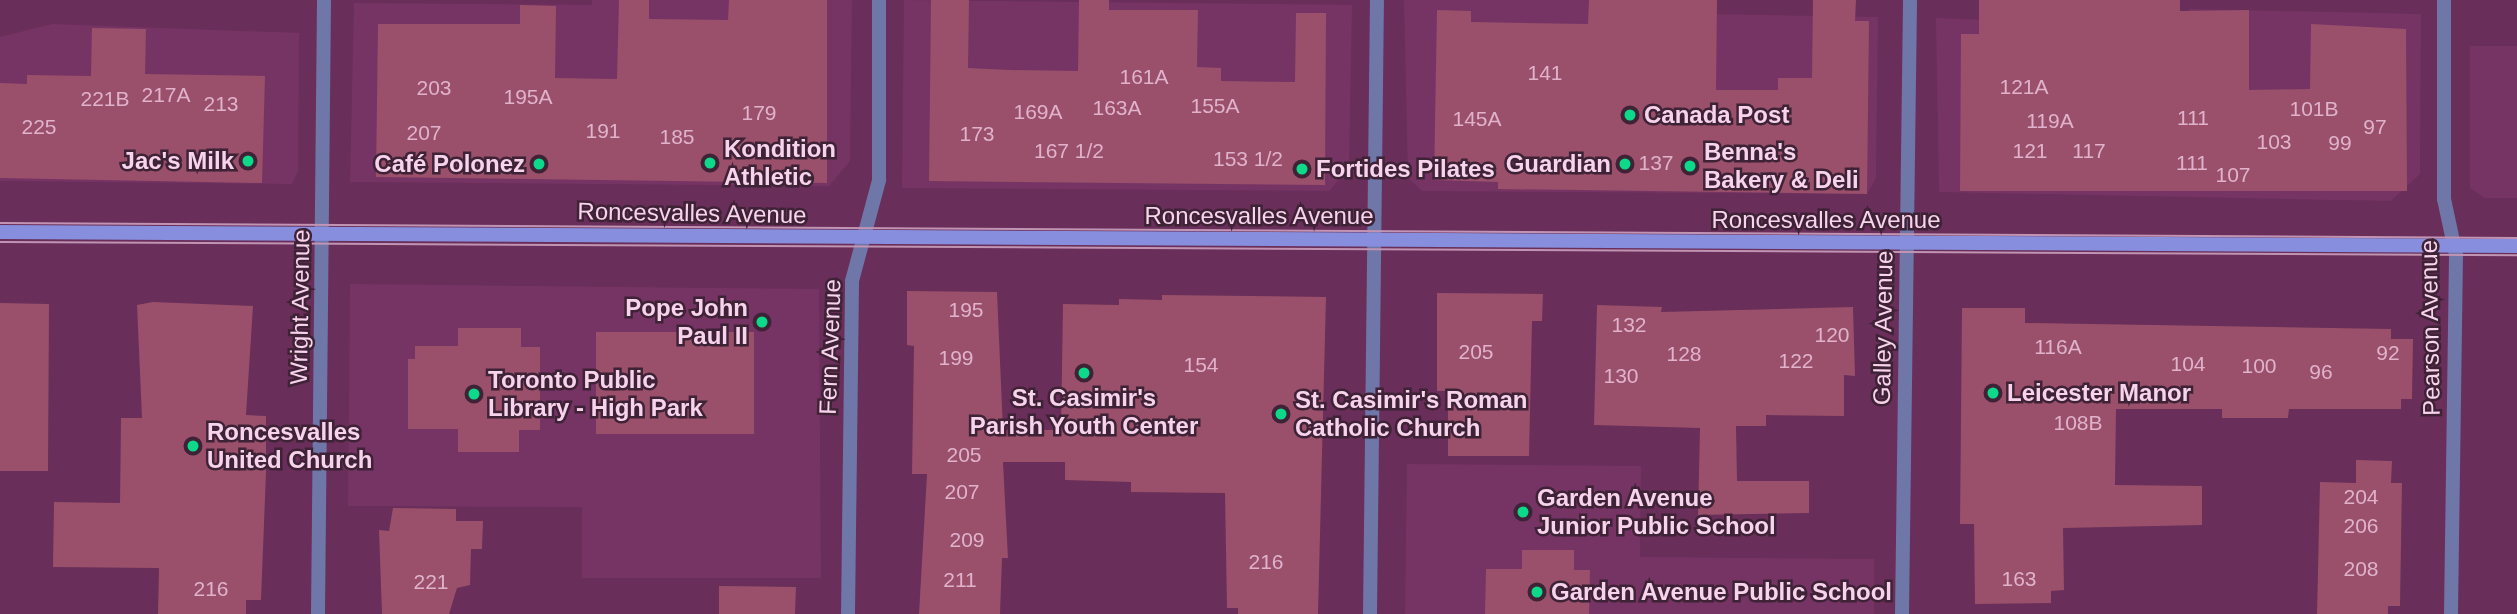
<!DOCTYPE html>
<meta charset="utf-8">
<style>
body{margin:0}
#map{position:relative;width:2517px;height:614px;overflow:hidden;background:#692e59;font-family:Arial,sans-serif}
div>[style]{position:absolute}
.built>*{inset:0;background:#763465}
.building>*{inset:0;background:#9a506a}
.street>*{height:14px;margin:-7px;padding:0 7px;transform-origin:7px;border-radius:7px;background:#6f76a8}
.secondary>*{height:14px;margin:-7px;padding:0 7px;transform-origin:7px;border-radius:7px;background:#868edd}
.tram>*{height:2px;margin:-1px;padding:0 1px;transform-origin:1px;border-radius:1px;background:#c294b4}
.dots>*{width:19px;height:19px;translate:-50% -50%;box-sizing:border-box;border:4px solid #3e2236;border-radius:50%}
span{translate:-50% -50%;white-space:nowrap;text-align:center;line-height:1.15;-webkit-text-stroke:5px #3e2236;paint-order:stroke}
.number-label{font-size:21px;color:#e0b2cc}
.number-label span{-webkit-text-stroke-width:0}
.poi-label{font-size:24px;color:#f8d3ec;font-weight:700}
.left{translate:0 -50%;text-align:left}
.right{translate:-100% -50%;text-align:right}
.street-label{font-size:24px;color:#f8d3ec}
</style>
<div id="map">
<div class="built">
<div style="clip-path:polygon(592px 0,852px 0,850px 161px,829px 186px,350px 182px,354px 3px,592px 5px)"></div>
<div style="clip-path:polygon(904px 0,1352px 5px,1349px 168px,1329px 191px,902px 188px)"></div>
<div style="clip-path:polygon(1404px 0,1706px 0,1706px 14px,1878px 17px,1876px 178px,1867px 194px,1422px 191px,1408px 178px)"></div>
<div style="clip-path:polygon(2189px 9px,2421px 14px,2420px 174px,2391px 201px,1939px 192px,1936px 18px,2188px 27px)"></div>
<div style="clip-path:polygon(52px 24px,299px 33px,298px 171px,292px 184px,0 181px,0 37px)"></div>
<div style="clip-path:polygon(2470px 46px,2517px 46px,2517px 198px,2485px 198px,2470px 188px)"></div>
<div style="clip-path:polygon(350px 284px,819px 289px,821px 578px,582px 578px,582px 507px,348px 506px)"></div>
<div style="clip-path:polygon(1407px 464px,1641px 466px,1640px 557px,1874px 559px,1874px 614px,1405px 614px)"></div>
</div>
<div class="building">
<div style="clip-path:polygon(619px 0,649px 0,649px 19px,728px 20px,729px 0,827px 0,827px 183px,376px 177px,378px 24px,520px 24px,520px 5px,556px 6px,555px 78px,617px 79px)"></div>
<div style="clip-path:polygon(931px 0,969px 0,968px 68px,1009px 70px,1078px 71px,1079px 0,1109px 0,1109px 10px,1198px 10px,1197px 67px,1221px 68px,1221px 81px,1295px 82px,1296px 13px,1326px 13px,1325px 185px,929px 181px)"></div>
<div style="clip-path:polygon(1589px 0,1717px 0,1716px 90px,1778px 90px,1778px 78px,1812px 78px,1813px 0,1856px 0,1855px 21px,1869px 21px,1867px 194px,1498px 189px,1498px 182px,1434px 180px,1437px 10px,1471px 11px,1471px 22px,1588px 24px)"></div>
<div style="clip-path:polygon(1979px 0,2180px 0,2180px 11px,2249px 10px,2249px 90px,2310px 89px,2311px 24px,2406px 29px,2407px 191px,1960px 191px,1961px 34px,1979px 34px)"></div>
<div style="clip-path:polygon(92px 28px,146px 29px,145px 74px,265px 76px,262px 183px,0 178px,0 83px,27px 84px,27px 75px,91px 76px)"></div>
<div style="clip-path:polygon(907px 291px,997px 292px,1003px 430px,1061px 430px,1063px 304px,1119px 305px,1119px 299px,1162px 300px,1162px 295px,1326px 297px,1318px 614px,1238px 614px,1238px 608px,1227px 608px,1225px 493px,1131px 492px,1131px 482px,1065px 480px,1065px 462px,1003px 462px,1008px 558px,1002px 558px,1000px 614px,919px 614px,927px 474px,912px 474px,914px 346px,907px 345px)"></div>
<div style="clip-path:polygon(1437px 293px,1543px 294px,1542px 321px,1532px 321px,1529px 456px,1448px 456px,1448px 391px,1437px 391px)"></div>
<div style="clip-path:polygon(153px 302px,253px 306px,246px 415px,266px 416px,266px 473px,261px 600px,246px 600px,246px 614px,158px 614px,159px 568px,53px 567px,54px 502px,120px 503px,121px 418px,142px 418px,137px 305px)"></div>
<div style="clip-path:polygon(0 303px,49px 304px,48px 471px,0 471px)"></div>
<div style="clip-path:polygon(1597px 305px,1662px 307px,1661px 312px,1853px 307px,1855px 376px,1844px 375px,1844px 416px,1766px 415px,1766px 426px,1736px 426px,1737px 481px,1809px 481px,1809px 513px,1698px 515px,1700px 428px,1594px 425px)"></div>
<div style="clip-path:polygon(1962px 308px,2025px 308px,2025px 323px,2391px 329px,2391px 339px,2413px 339px,2412px 399px,2401px 399px,2401px 409px,2289px 409px,2288px 418px,2222px 418px,2222px 409px,2116px 409px,2115px 485px,2202px 486px,2202px 525px,2063px 528px,2064px 590px,2051px 591px,2051px 603px,1975px 604px,1974px 524px,1960px 524px)"></div>
<div style="clip-path:polygon(458px 328px,521px 328px,521px 347px,540px 347px,540px 430px,519px 430px,519px 452px,458px 452px,458px 429px,408px 429px,408px 359px,415px 359px,415px 346px,458px 346px)"></div>
<div style="clip-path:polygon(596px 332px,754px 332px,754px 434px,596px 434px)"></div>
<div style="clip-path:polygon(2356px 460px,2392px 461px,2391px 483px,2402px 483px,2400px 606px,2388px 606px,2388px 614px,2317px 614px,2320px 482px,2356px 483px)"></div>
<div style="clip-path:polygon(393px 508px,456px 509px,456px 521px,483px 521px,482px 549px,471px 549px,470px 585px,457px 588px,449px 614px,382px 614px,379px 530px,389px 531px)"></div>
<div style="clip-path:polygon(1522px 550px,1574px 550px,1574px 570px,1590px 570px,1589px 614px,1485px 614px,1486px 569px,1522px 569px)"></div>
<div style="clip-path:polygon(719px 586px,796px 587px,795px 614px,719px 614px)"></div>
</div>
<div class="street">
<div style="left:2444px;top:0;width:199px;rotate:90deg"></div>
<div style="left:2444px;top:199px;width:57px;rotate:77.9deg"></div>
<div style="left:2456px;top:255px;width:359px;rotate:90.8deg"></div>
<div style="left:318px;top:614px;width:614px;rotate:-89.44deg"></div>
<div style="left:848px;top:614px;width:333px;rotate:-89.3deg"></div>
<div style="left:852px;top:281px;width:105px;rotate:-75deg"></div>
<div style="left:879px;top:180px;width:180px;rotate:-90deg"></div>
<div style="left:1370px;top:614px;width:614px;rotate:-89.35deg"></div>
<div style="left:1902px;top:614px;width:614px;rotate:-89.25deg"></div>
</div>
<div class="secondary">
<div style="left:0;top:232px;width:2517px;rotate:0.32deg"></div>
</div>
<div class="tram">
<div style="left:0;top:223px;width:2517px;rotate:0.34deg"></div>
<div style="left:0;top:242px;width:2517px;rotate:0.3deg"></div>
</div>
<div class="dots">
<div style="left:1630px;top:115px;background:#0dd98a"></div>
<div style="left:248px;top:161px;background:#0dd98a"></div>
<div style="left:710px;top:163px;background:#0dd98a"></div>
<div style="left:539px;top:164px;background:#0dd98a"></div>
<div style="left:1625px;top:164px;background:#0dd98a"></div>
<div style="left:1690px;top:166px;background:#0dd98a"></div>
<div style="left:1302px;top:169px;background:#0dd98a"></div>
<div style="left:762px;top:322px;background:#0dd98a"></div>
<div style="left:1084px;top:373px;background:#0dd98a"></div>
<div style="left:1993px;top:393px;background:#0dd98a"></div>
<div style="left:474px;top:394px;background:#0dd98a"></div>
<div style="left:1281px;top:414px;background:#0dd98a"></div>
<div style="left:193px;top:446px;background:#0dd98a"></div>
<div style="left:1523px;top:512px;background:#0dd98a"></div>
<div style="left:1537px;top:592px;background:#0dd98a"></div>
</div>
<div class="number-label">
<span style="left:1545px;top:73px">141</span>
<span style="left:1144px;top:77px">161A</span>
<span style="left:2024px;top:87px">121A</span>
<span style="left:434px;top:88px">203</span>
<span style="left:166px;top:95px">217A</span>
<span style="left:528px;top:97px">195A</span>
<span style="left:105px;top:99px">221B</span>
<span style="left:221px;top:104px">213</span>
<span style="left:1215px;top:106px">155A</span>
<span style="left:1117px;top:108px">163A</span>
<span style="left:2314px;top:109px">101B</span>
<span style="left:1038px;top:112px">169A</span>
<span style="left:759px;top:113px">179</span>
<span style="left:2193px;top:118px">111</span>
<span style="left:1477px;top:119px">145A</span>
<span style="left:2050px;top:121px">119A</span>
<span style="left:39px;top:127px">225</span>
<span style="left:2375px;top:127px">97</span>
<span style="left:603px;top:131px">191</span>
<span style="left:424px;top:133px">207</span>
<span style="left:977px;top:134px">173</span>
<span style="left:677px;top:137px">185</span>
<span style="left:2274px;top:142px">103</span>
<span style="left:2340px;top:143px">99</span>
<span style="left:1069px;top:151px">167 1/2</span>
<span style="left:2030px;top:151px">121</span>
<span style="left:2089px;top:151px">117</span>
<span style="left:1248px;top:159px">153 1/2</span>
<span style="left:1656px;top:163px">137</span>
<span style="left:2192px;top:163px">111</span>
<span style="left:2233px;top:175px">107</span>
<span style="left:966px;top:310px">195</span>
<span style="left:1629px;top:325px">132</span>
<span style="left:1832px;top:335px">120</span>
<span style="left:2058px;top:347px">116A</span>
<span style="left:1476px;top:352px">205</span>
<span style="left:2388px;top:353px">92</span>
<span style="left:1684px;top:354px">128</span>
<span style="left:956px;top:358px">199</span>
<span style="left:1796px;top:361px">122</span>
<span style="left:2188px;top:364px">104</span>
<span style="left:1201px;top:365px">154</span>
<span style="left:2259px;top:366px">100</span>
<span style="left:2321px;top:372px">96</span>
<span style="left:1621px;top:376px">130</span>
<span style="left:2078px;top:423px">108B</span>
<span style="left:964px;top:455px">205</span>
<span style="left:962px;top:492px">207</span>
<span style="left:2361px;top:497px">204</span>
<span style="left:2361px;top:526px">206</span>
<span style="left:967px;top:540px">209</span>
<span style="left:1266px;top:562px">216</span>
<span style="left:2361px;top:569px">208</span>
<span style="left:2019px;top:579px">163</span>
<span style="left:960px;top:580px">211</span>
<span style="left:431px;top:582px">221</span>
<span style="left:211px;top:589px">216</span>
</div>
<div class="poi-label">
<span class="left" style="left:1644px;top:115px">Canada Post</span>
<span class="left" style="left:724px;top:163px">Kondition<br>Athletic</span>
<span class="left" style="left:1704px;top:166px">Benna's<br>Bakery &amp; Deli</span>
<span class="right" style="left:234px;top:161px">Jac's Milk</span>
<span class="right" style="left:525px;top:164px">Café Polonez</span>
<span class="right" style="left:1611px;top:164px">Guardian</span>
<span class="left" style="left:1316px;top:169px">Fortides Pilates</span>
<span class="right" style="left:748px;top:322px">Pope John<br>Paul II</span>
<span class="left" style="left:488px;top:394px">Toronto Public<br>Library - High Park</span>
<span class="left" style="left:2007px;top:393px">Leicester Manor</span>
<span style="left:1084px;top:412px">St. Casimir's<br>Parish Youth Center</span>
<span class="left" style="left:1295px;top:414px">St. Casimir's Roman<br>Catholic Church</span>
<span class="left" style="left:207px;top:446px">Roncesvalles<br>United Church</span>
<span class="left" style="left:1537px;top:512px">Garden Avenue<br>Junior Public School</span>
<span class="left" style="left:1551px;top:592px">Garden Avenue Public School</span>
</div>
<div class="street-label">
<span style="left:692px;top:213px;rotate:1deg">Roncesvalles Avenue</span>
<span style="left:1259px;top:216px">Roncesvalles Avenue</span>
<span style="left:1826px;top:220px">Roncesvalles Avenue</span>
<span style="left:300px;top:307px;rotate:-89deg">Wright Avenue</span>
<span style="left:1883px;top:328px;rotate:-89deg">Galley Avenue</span>
<span style="left:2430px;top:328px;rotate:-91deg">Pearson Avenue</span>
<span style="left:830px;top:347px;rotate:-88deg">Fern Avenue</span>
</div>
</div>
